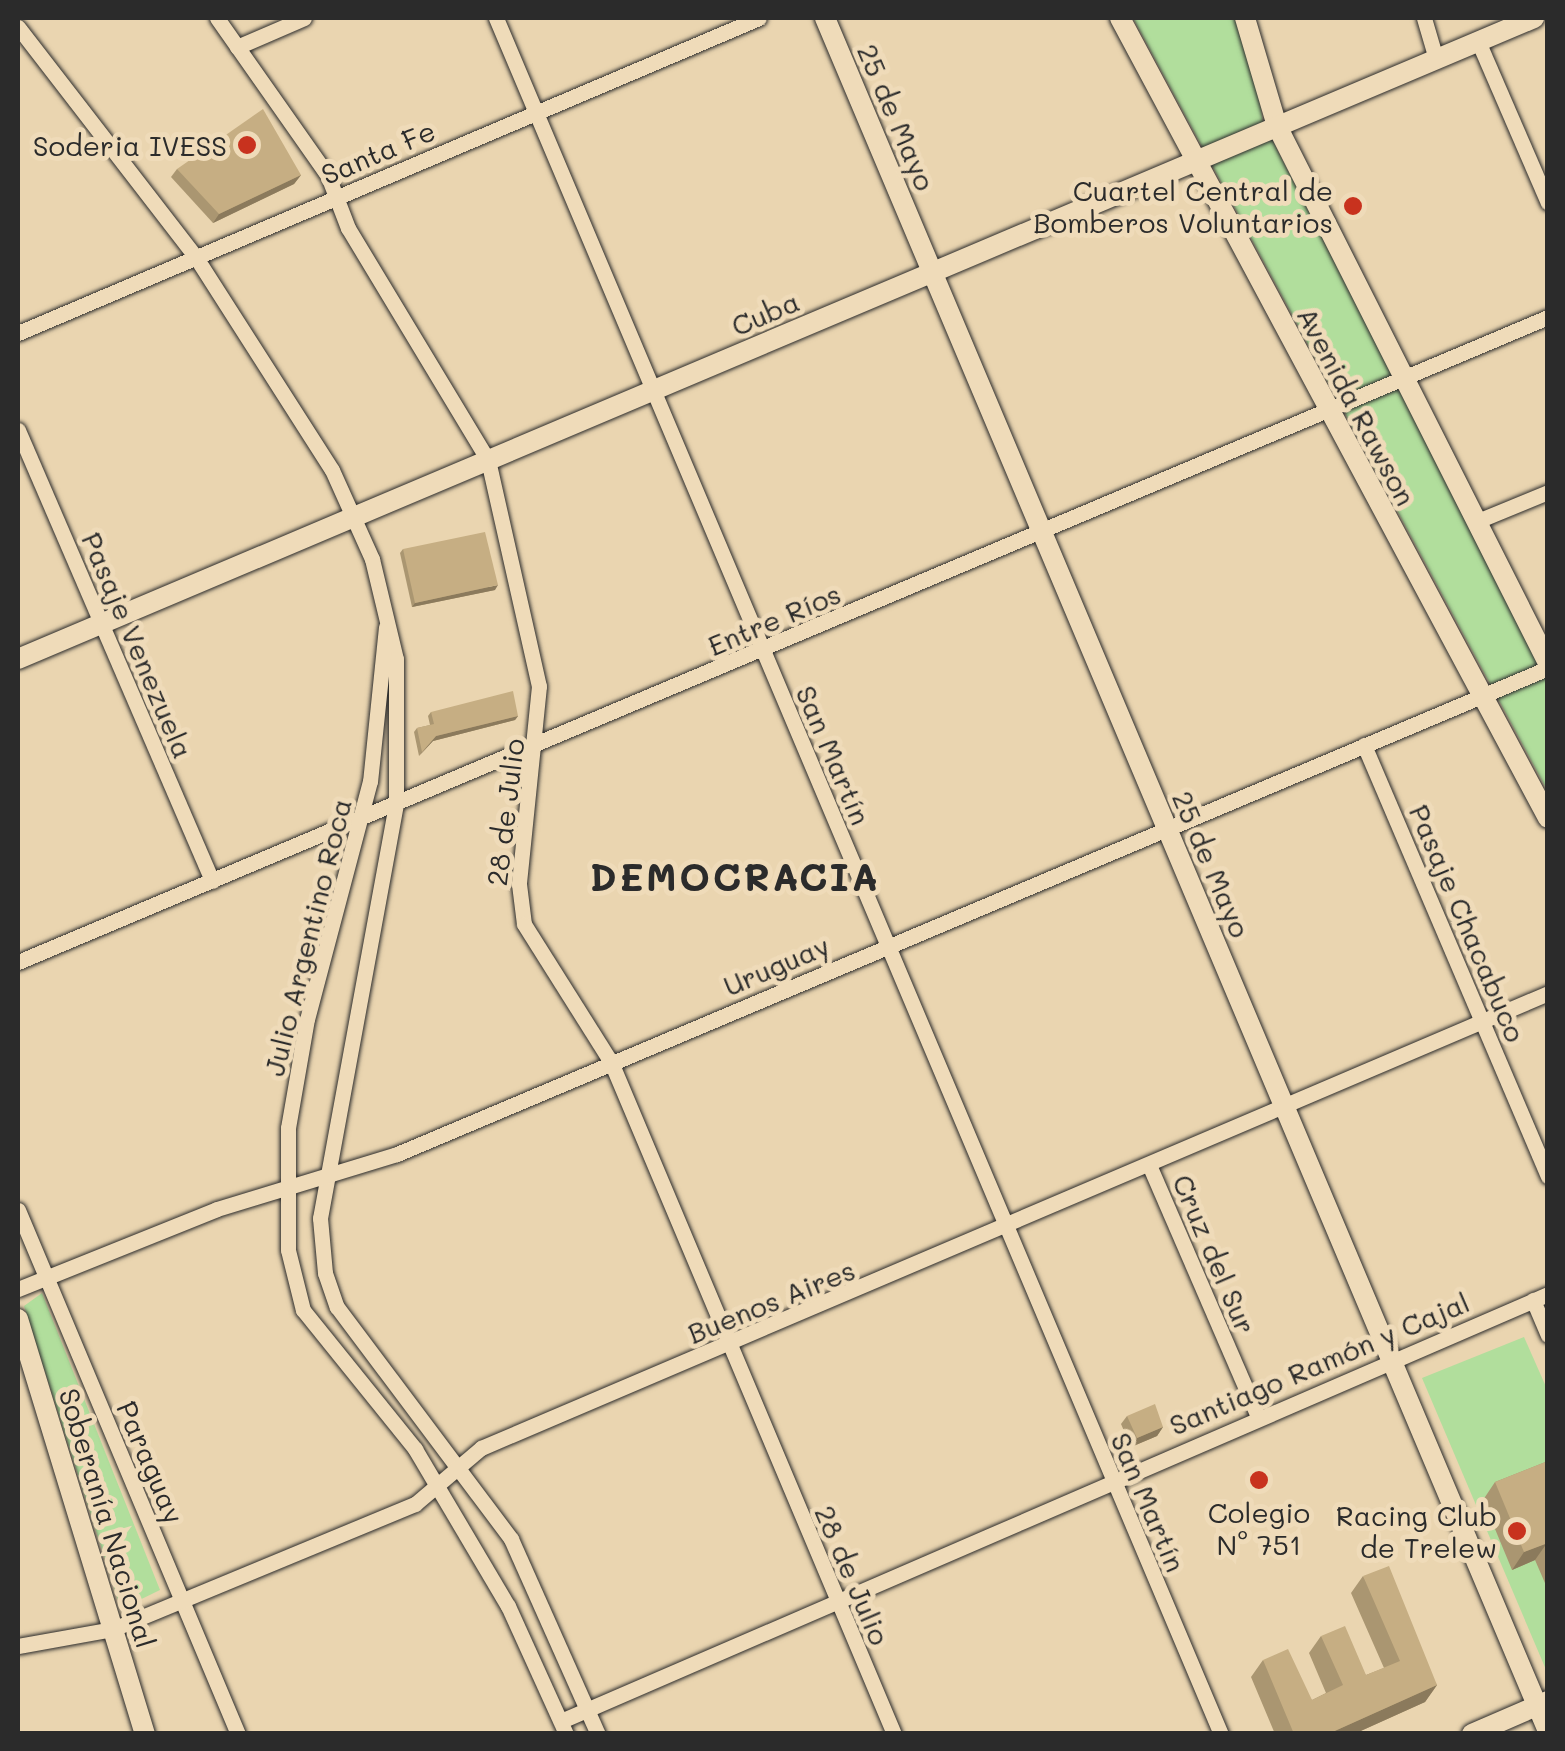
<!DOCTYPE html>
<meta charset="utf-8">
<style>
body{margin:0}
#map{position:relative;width:1565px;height:1751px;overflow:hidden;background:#ead5b0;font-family:Mali,sans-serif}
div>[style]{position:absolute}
.green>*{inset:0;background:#b1de9c}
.roads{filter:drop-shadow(0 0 2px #2b2b2b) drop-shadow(0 0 2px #2b2b2b)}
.street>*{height:15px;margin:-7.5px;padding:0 7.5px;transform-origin:7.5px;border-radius:7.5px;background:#efdbb9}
.secondary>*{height:20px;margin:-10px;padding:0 10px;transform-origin:10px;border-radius:10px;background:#efdbb9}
.wall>*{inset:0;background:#aa9671}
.shaded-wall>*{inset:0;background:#8b7a5c}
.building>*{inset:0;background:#c6ae83}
.dots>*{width:28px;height:28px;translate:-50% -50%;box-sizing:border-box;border:5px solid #efdbb9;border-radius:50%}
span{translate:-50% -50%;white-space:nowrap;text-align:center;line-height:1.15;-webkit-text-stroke:10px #efdbb9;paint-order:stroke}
.street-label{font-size:28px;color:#2b2b2b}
.poi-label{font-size:28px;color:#2b2b2b}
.right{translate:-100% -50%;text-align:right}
.district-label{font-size:38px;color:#2b2b2b;font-weight:700;letter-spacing:2.5px}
.frame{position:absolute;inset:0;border:20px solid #2b2b2b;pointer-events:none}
</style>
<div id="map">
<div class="green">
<div style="clip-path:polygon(1133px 18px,1234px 18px,1251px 48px,1263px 122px,1547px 678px,1547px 790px)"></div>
<div style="clip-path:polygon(42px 1293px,160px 1590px,121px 1609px,24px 1306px)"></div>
<div style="clip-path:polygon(1524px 1337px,1547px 1389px,1547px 1672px,1422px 1378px)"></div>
</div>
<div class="roads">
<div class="street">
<div style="left:217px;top:18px;width:193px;rotate:54.9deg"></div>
<div style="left:328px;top:176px;width:56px;rotate:69deg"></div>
<div style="left:348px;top:228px;width:271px;rotate:58.9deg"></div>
<div style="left:488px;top:460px;width:232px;rotate:77.3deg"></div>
<div style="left:539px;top:686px;width:199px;rotate:95.8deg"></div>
<div style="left:519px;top:884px;width:40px;rotate:82.9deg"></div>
<div style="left:524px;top:924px;width:163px;rotate:57.8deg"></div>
<div style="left:611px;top:1062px;width:729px;rotate:67.16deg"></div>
<div style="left:496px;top:18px;width:1863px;rotate:67.1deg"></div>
<div style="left:1424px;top:18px;width:43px;rotate:73.7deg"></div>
<div style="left:18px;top:27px;width:293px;rotate:52.3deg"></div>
<div style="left:197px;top:259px;width:250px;rotate:57.4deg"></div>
<div style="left:332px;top:470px;width:98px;rotate:65.8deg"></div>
<div style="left:372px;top:559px;width:103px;rotate:76.5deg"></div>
<div style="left:396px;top:659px;width:145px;rotate:90deg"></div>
<div style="left:396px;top:804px;width:421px;rotate:100.4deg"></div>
<div style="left:320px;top:1218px;width:55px;rotate:84.8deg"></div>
<div style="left:325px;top:1273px;width:36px;rotate:71deg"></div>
<div style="left:337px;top:1307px;width:290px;rotate:53.1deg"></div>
<div style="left:511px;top:1539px;width:214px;rotate:66deg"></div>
<div style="left:1478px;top:41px;width:176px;rotate:66.6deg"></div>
<div style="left:237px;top:47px;width:73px;rotate:-23.4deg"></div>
<div style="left:18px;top:333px;width:805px;rotate:-23.03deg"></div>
<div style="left:18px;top:430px;width:491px;rotate:66.7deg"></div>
<div style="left:1475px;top:522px;width:79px;rotate:-22.3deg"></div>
<div style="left:386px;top:627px;width:155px;rotate:95.9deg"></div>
<div style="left:370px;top:781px;width:246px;rotate:104.8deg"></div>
<div style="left:307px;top:1019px;width:111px;rotate:99.9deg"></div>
<div style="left:288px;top:1128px;width:122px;rotate:90deg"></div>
<div style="left:288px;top:1250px;width:62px;rotate:76deg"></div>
<div style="left:303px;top:1310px;width:179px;rotate:51.1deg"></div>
<div style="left:415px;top:1449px;width:182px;rotate:59.4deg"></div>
<div style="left:508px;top:1606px;width:141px;rotate:65.6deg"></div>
<div style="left:1364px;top:745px;width:469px;rotate:66.9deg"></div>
<div style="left:18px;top:962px;width:1660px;rotate:-22.86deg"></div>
<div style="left:1150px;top:1167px;width:272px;rotate:66.6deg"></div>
<div style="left:18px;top:1210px;width:568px;rotate:67.23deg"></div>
<div style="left:18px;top:1289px;width:214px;rotate:-21.9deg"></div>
<div style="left:217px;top:1209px;width:188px;rotate:-17deg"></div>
<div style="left:397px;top:1154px;width:1249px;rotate:-22.89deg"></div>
<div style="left:1533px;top:1300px;width:38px;rotate:67deg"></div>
<div style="left:18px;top:1646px;width:97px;rotate:-10.1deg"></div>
<div style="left:113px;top:1629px;width:327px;rotate:-22.5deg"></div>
<div style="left:415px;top:1504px;width:87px;rotate:-40.3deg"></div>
<div style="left:481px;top:1448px;width:1160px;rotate:-23.09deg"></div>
<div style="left:561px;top:1721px;width:1075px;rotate:-23.39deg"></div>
</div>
<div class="secondary">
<div style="left:825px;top:18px;width:1859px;rotate:67.12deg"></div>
<div style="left:1120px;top:18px;width:907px;rotate:61.85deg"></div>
<div style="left:1245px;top:18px;width:113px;rotate:73.5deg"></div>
<div style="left:1277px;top:126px;width:602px;rotate:63.22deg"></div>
<div style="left:18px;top:659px;width:1646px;rotate:-22.92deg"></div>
<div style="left:18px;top:1319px;width:434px;rotate:73deg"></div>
<div style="left:1472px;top:1734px;width:83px;rotate:-23.5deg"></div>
</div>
</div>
<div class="wall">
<div style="clip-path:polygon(177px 169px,301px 175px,294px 184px,213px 223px,171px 177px)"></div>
<div style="clip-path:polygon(403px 549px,495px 590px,412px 607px,400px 553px)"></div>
<div style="clip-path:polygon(431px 712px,518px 716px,515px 720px,433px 741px,419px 756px,414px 732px,417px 728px,430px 725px,428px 716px)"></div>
<div style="clip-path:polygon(1127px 1416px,1163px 1427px,1157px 1436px,1131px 1447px,1121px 1424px)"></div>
<div style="clip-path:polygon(1548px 1461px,1548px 1590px,1535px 1560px,1512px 1570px,1483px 1500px,1495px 1482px)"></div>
<div style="clip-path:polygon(1363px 1576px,1437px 1685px,1425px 1702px,1354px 1734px,1275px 1734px,1251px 1677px,1263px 1660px,1312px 1700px,1326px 1693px,1309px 1653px,1321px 1636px,1366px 1675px,1384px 1668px,1351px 1593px)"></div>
</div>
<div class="shaded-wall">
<div style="clip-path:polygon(301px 175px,294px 184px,213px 223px,219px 214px)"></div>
<div style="clip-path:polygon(498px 585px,495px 590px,412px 607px,415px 603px)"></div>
<div style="clip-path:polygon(518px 716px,515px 720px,433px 741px,419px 756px,436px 736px)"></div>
<div style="clip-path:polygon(1163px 1427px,1157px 1436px,1131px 1447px,1137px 1438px)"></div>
<div style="clip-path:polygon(1547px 1543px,1535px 1560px,1512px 1570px,1524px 1552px)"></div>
<div style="clip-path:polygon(1437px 1685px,1425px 1702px,1354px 1734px,1328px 1734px)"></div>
</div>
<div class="building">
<div style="clip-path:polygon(263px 109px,301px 175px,219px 214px,177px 169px)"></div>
<div style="clip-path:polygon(485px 532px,498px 585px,415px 603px,403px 549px)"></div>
<div style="clip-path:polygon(513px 691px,518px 716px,436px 736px,422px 752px,417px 728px,434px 724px,431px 712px)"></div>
<div style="clip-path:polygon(1155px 1404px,1163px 1427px,1137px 1438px,1127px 1416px)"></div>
<div style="clip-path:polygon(1548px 1461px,1548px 1543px,1524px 1552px,1495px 1482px)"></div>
<div style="clip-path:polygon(1389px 1566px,1437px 1685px,1328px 1734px,1294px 1734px,1263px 1660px,1288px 1649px,1312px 1700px,1343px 1685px,1321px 1636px,1345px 1626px,1366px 1675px,1400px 1661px,1363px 1576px)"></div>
</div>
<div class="dots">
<div style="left:247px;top:145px;background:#c8321e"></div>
<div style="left:1353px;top:206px;background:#c8321e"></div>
<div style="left:1259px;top:1480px;background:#c8321e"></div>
<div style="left:1517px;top:1531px;background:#c8321e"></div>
</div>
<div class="street-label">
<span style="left:897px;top:117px;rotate:67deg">25 de Mayo</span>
<span style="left:378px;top:152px;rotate:-23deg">Santa Fe</span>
<span style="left:765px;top:313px;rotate:-23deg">Cuba</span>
<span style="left:1357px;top:406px;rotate:62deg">Avenida Rawson</span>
<span style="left:774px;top:619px;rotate:-23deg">Entre Ríos</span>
<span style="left:138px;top:645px;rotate:67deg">Pasaje Venezuela</span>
<span style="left:834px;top:755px;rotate:67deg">San Martín</span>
<span style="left:505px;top:812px;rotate:-83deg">28 de Julio</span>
<span style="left:1212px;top:864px;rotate:67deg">25 de Mayo</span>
<span style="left:1468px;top:923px;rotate:67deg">Pasaje Chacabuco</span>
<span style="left:307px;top:937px;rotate:-76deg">Julio Argentino Roca</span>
<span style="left:776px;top:965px;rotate:-23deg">Uruguay</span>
<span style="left:1215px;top:1254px;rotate:67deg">Cruz del Sur</span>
<span style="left:771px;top:1301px;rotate:-22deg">Buenos Aires</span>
<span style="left:1319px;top:1363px;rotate:-23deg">Santiago Ramón y Cajal</span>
<span style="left:151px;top:1462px;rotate:67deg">Paraguay</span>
<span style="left:1149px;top:1502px;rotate:67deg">San Martín</span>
<span style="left:108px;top:1518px;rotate:73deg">Soberanía Nacional</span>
<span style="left:853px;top:1575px;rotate:67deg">28 de Julio</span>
</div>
<div class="poi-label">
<span class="right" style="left:227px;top:145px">Soderia IVESS</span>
<span class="right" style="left:1333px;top:206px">Cuartel Central de<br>Bomberos Voluntarios</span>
<span style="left:1259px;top:1528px">Colegio<br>N° 751</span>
<span class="right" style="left:1497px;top:1531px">Racing Club<br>de Trelew</span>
</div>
<div class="district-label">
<span style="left:735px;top:877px">DEMOCRACIA</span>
</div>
<div class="frame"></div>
</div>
